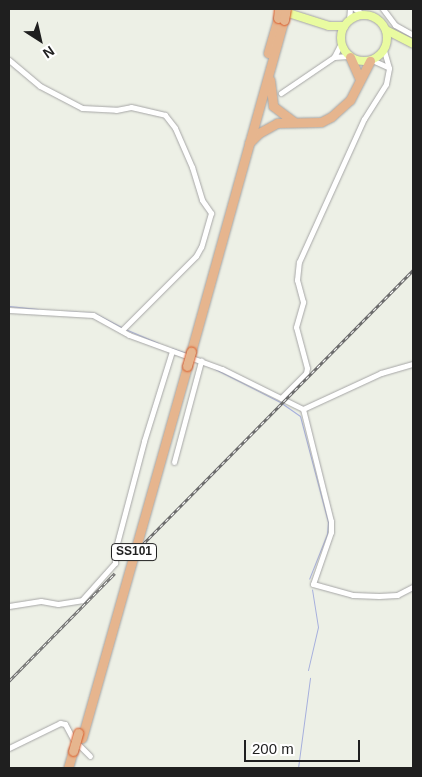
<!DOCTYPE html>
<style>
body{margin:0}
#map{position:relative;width:422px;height:777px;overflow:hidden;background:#edf0e6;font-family:Helvetica,sans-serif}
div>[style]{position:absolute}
.stream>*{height:1px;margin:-0.5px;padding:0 0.5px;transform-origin:0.5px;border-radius:0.5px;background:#a6afdd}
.roads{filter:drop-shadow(0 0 1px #a6a6a6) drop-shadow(0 0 1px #a6a6a6)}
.street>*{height:5px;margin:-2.5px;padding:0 2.5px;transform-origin:2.5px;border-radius:2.5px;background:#fff}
.primary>*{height:8px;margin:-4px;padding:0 4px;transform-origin:4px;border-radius:4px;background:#e9fba0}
.primary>.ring{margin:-4px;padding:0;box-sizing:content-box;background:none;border:8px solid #e9fba0;border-radius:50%}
.highway>*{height:9px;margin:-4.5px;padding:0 4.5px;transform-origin:4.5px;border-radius:4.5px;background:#e6b58e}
.rail>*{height:3px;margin-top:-1.5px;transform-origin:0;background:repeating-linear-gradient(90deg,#fff 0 4px,#6d6d6d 0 8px);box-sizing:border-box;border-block:1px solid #6d6d6d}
.bridges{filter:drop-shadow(0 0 1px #d95927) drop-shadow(0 0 1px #d95927)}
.highway-bridge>*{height:9px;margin:-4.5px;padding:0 4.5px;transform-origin:4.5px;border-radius:4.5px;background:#e6b58e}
span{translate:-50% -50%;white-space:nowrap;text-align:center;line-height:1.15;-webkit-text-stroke:4px #fff;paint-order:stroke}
.shield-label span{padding:1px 4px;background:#fff;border:1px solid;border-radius:4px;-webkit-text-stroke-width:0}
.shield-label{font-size:12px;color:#1f1f1f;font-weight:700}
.frame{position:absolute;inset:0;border:10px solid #1f1f1f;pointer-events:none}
.north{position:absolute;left:15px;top:15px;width:50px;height:50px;-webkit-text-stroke:4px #fff;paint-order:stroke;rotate:145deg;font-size:14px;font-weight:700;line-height:20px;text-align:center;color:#1f1f1f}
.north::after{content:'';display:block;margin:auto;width:18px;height:22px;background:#1f1f1f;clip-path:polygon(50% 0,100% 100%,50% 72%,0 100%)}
.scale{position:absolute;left:244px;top:740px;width:116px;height:22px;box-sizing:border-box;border:2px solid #1f1f1f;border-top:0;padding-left:6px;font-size:15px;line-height:18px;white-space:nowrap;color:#1f1f1f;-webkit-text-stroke:4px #fff;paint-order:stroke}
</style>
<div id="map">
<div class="stream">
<div style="left:9px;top:306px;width:29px;rotate:6deg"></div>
<div style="left:64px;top:311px;width:30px;rotate:4deg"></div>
<div style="left:94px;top:313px;width:31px;rotate:27deg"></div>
<div style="left:125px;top:329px;width:36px;rotate:23deg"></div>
<div style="left:171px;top:348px;width:16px;rotate:18deg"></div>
<div style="left:215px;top:369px;width:73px;rotate:26.9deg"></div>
<div style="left:280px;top:402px;width:24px;rotate:35deg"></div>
<div style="left:300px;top:416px;width:110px;rotate:75.2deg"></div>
<div style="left:328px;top:522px;width:12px;rotate:95deg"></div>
<div style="left:327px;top:534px;width:48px;rotate:111.8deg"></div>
<div style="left:308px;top:670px;width:44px;rotate:-76.9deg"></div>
<div style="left:318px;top:627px;width:38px;rotate:-99deg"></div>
<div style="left:298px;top:768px;width:91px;rotate:-82.4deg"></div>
</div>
<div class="roads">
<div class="street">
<div style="left:355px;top:9px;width:11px;rotate:34deg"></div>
<div style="left:383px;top:9px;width:20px;rotate:53deg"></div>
<div style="left:395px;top:25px;width:21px;rotate:29deg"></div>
<div style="left:349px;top:20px;width:11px;rotate:-85deg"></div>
<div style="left:334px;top:57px;width:14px;rotate:-4deg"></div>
<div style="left:9px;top:60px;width:40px;rotate:40deg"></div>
<div style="left:40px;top:86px;width:47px;rotate:27.6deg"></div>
<div style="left:82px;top:108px;width:34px;rotate:3deg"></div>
<div style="left:116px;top:110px;width:15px;rotate:-11deg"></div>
<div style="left:131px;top:107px;width:35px;rotate:13deg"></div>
<div style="left:165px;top:115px;width:16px;rotate:52deg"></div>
<div style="left:175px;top:128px;width:43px;rotate:66.4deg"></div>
<div style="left:192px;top:167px;width:34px;rotate:73deg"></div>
<div style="left:202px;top:200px;width:16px;rotate:55deg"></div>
<div style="left:211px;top:213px;width:35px;rotate:106deg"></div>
<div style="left:201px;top:247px;width:10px;rotate:119deg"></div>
<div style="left:196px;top:256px;width:105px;rotate:135deg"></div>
<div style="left:372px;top:60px;width:17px;rotate:24deg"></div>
<div style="left:281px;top:93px;width:64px;rotate:-34.2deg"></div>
<div style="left:334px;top:57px;width:16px;rotate:-63deg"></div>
<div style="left:9px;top:310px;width:84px;rotate:3.4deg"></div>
<div style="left:93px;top:315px;width:41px;rotate:29.1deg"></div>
<div style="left:129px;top:335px;width:99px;rotate:20.1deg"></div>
<div style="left:222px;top:369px;width:90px;rotate:26.3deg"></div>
<div style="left:303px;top:409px;width:86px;rotate:-24.8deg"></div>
<div style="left:381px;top:373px;width:33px;rotate:-16deg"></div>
<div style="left:281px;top:398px;width:35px;rotate:-45deg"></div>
<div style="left:306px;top:373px;width:5px;rotate:-79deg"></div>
<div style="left:307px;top:368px;width:42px;rotate:-105deg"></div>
<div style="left:296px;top:327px;width:26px;rotate:-74deg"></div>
<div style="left:303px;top:302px;width:23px;rotate:-105deg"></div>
<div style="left:297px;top:280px;width:18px;rotate:-84deg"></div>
<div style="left:299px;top:262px;width:157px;rotate:-65.6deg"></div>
<div style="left:364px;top:119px;width:41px;rotate:-57.8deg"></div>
<div style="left:386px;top:84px;width:16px;rotate:-79deg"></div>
<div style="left:389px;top:68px;width:19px;rotate:-106deg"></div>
<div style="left:303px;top:409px;width:115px;rotate:76deg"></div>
<div style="left:331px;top:521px;width:11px;rotate:90deg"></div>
<div style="left:331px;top:532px;width:55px;rotate:109.1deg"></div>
<div style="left:313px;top:584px;width:41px;rotate:15.4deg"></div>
<div style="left:353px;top:595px;width:26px;rotate:2deg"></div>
<div style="left:379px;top:596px;width:18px;rotate:-3deg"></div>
<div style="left:397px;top:595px;width:18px;rotate:-27deg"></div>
<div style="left:174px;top:462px;width:105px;rotate:-75deg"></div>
<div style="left:9px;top:606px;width:32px;rotate:-9deg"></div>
<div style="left:41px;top:601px;width:17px;rotate:10deg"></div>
<div style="left:58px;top:604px;width:24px;rotate:-9deg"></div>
<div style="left:82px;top:600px;width:50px;rotate:-48.3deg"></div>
<div style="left:115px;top:563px;width:12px;rotate:-90deg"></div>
<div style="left:115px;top:551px;width:114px;rotate:-75.2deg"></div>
<div style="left:144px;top:441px;width:94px;rotate:-72.7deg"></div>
<div style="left:9px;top:748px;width:57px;rotate:-26.1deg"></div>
<div style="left:60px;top:723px;width:5px;rotate:11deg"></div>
<div style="left:65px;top:724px;width:17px;rotate:62deg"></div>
<div style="left:73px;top:739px;width:24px;rotate:45deg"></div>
</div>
<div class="primary">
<div style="left:282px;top:11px;width:49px;rotate:17.7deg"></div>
<div style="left:329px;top:26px;width:15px"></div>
<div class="ring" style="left:341px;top:15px;width:38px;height:38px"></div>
<div style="left:386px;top:30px;width:30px;rotate:27deg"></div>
</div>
<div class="highway">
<div style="left:268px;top:53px;width:36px;rotate:-74deg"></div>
<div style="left:350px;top:57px;width:22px;rotate:66deg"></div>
<div style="left:270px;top:80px;width:26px;rotate:83deg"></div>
<div style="left:273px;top:106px;width:25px;rotate:37deg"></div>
<div style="left:249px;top:143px;width:14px;rotate:-45deg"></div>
<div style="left:259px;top:133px;width:21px;rotate:-29deg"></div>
<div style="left:277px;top:123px;width:44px;rotate:-1.3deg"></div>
<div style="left:321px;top:122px;width:11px;rotate:-27deg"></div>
<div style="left:331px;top:117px;width:25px;rotate:-42deg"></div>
<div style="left:350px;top:100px;width:44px;rotate:-62.9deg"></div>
<div style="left:191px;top:352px;width:345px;rotate:-74.4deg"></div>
<div style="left:82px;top:738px;width:387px;rotate:-74.2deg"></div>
<div style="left:68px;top:768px;width:18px;rotate:-74deg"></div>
</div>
</div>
<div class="rail">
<div style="left:143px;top:544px;width:385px;rotate:-45.4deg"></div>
<div style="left:9px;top:681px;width:151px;rotate:-45.5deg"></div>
</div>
<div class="bridges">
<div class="highway-bridge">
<div style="left:278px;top:18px;width:9px;rotate:-84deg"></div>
<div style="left:284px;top:20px;width:11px;rotate:-80deg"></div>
<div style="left:187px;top:366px;width:15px;rotate:-74deg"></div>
<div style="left:73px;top:751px;width:19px;rotate:-74deg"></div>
</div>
</div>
<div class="shield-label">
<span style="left:134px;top:552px">SS101</span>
</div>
<div class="frame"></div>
<div class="north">N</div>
<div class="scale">200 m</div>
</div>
